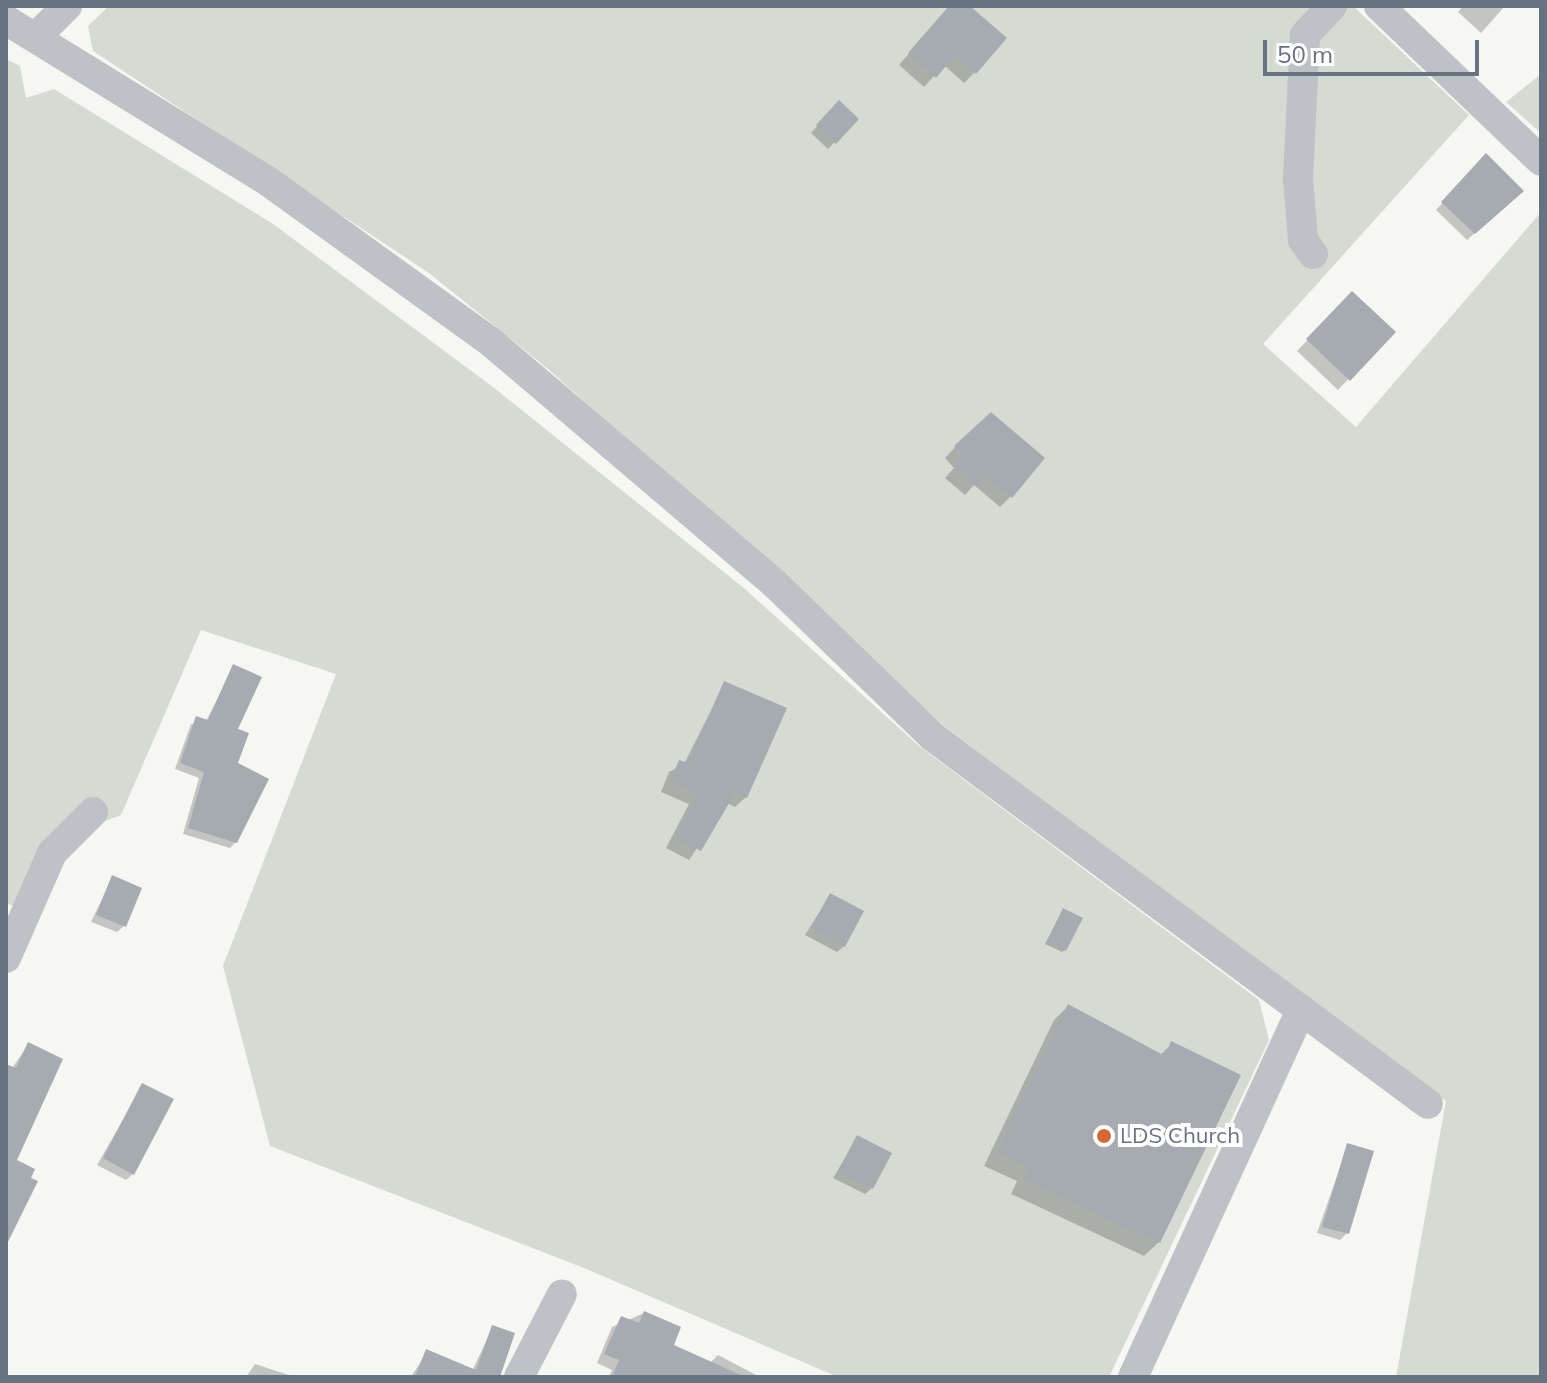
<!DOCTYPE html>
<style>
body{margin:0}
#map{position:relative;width:1547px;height:1383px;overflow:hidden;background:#f6f6f3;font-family:Mulish,sans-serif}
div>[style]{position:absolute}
.green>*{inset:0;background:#d5dad3}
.shadow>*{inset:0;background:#0003}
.building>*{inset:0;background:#a5abb1}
.minor>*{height:30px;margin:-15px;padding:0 15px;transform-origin:15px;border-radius:15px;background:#bec1c5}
.dots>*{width:22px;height:22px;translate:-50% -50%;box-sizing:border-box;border:4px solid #fff;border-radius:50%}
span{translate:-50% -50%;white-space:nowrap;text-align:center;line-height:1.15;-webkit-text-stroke:8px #fff;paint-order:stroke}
.poi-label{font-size:22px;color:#687381}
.left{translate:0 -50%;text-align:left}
.frame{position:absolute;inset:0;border:8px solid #687381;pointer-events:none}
.scale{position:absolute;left:1263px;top:40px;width:216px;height:36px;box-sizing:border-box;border:4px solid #687381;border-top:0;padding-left:10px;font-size:24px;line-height:28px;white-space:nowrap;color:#687381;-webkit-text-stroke:6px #fff;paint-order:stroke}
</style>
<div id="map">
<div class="green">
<div style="clip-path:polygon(109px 6px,1353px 6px,1469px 115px,1263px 344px,1356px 427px,1541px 212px,1541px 1377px,1396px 1377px,1446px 1101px,944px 726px,548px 369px,429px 273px,93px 51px,88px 26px)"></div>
<div style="clip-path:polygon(6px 59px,20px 66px,26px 98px,54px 89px,273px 224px,493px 387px,745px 589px,919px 746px,1259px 1000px,1269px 1040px,1109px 1377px,838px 1377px,584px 1268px,270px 1146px,223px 966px,336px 674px,201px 630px,121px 815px,76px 832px,33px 914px,6px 903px)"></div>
<div style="clip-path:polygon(1541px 74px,1541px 133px,1506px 102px)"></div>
</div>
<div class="shadow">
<div style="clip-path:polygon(950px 6px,967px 6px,975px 72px,964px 83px,944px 65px,924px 87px,899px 65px)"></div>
<div style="clip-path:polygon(1463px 6px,1505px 6px,1481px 33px,1458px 12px)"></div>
<div style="clip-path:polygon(839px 102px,857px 119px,828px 149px,811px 133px)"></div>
<div style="clip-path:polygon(1486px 156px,1515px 197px,1467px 240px,1436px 210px)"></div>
<div style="clip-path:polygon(1352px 294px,1393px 332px,1338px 390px,1297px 351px)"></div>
<div style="clip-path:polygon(955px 447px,1011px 496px,1000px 507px,974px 485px,965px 495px,945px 478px,954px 468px,945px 458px)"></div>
<div style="clip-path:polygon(234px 667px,236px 842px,230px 848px,183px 834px,199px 778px,175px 769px,191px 724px,206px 721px)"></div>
<div style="clip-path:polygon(725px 683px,746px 797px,735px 807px,727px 803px,689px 860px,666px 848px,689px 804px,661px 792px,669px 772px,684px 764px)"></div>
<div style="clip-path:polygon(112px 878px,124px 926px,117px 932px,91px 922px)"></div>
<div style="clip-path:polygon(830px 895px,844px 946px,837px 952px,805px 935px)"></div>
<div style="clip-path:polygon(1063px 910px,1065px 950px,1062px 952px,1045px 944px)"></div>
<div style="clip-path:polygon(1068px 1006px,1160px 1055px,1172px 1044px,1159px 1242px,1144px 1256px,1011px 1194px,1017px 1181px,984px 1166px,1054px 1020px)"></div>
<div style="clip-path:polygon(28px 1045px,15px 1161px,6px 1232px,6px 1077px)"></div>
<div style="clip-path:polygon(143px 1085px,133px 1174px,126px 1180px,97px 1165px)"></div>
<div style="clip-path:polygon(858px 1137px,872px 1188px,865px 1194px,833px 1178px)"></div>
<div style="clip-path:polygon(1348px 1145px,1347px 1233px,1340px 1240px,1317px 1233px)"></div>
<div style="clip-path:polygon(644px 1313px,671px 1346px,710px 1363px,718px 1355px,760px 1377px,609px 1377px,612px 1370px,597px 1363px,612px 1327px)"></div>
<div style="clip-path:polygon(493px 1327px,498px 1377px,411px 1377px,427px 1352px,472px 1371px)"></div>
<div style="clip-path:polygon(255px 1364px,295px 1377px,246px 1377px)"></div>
</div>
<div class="building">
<div style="clip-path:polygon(949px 6px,970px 6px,1007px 38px,976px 74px,955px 55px,936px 78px,908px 53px)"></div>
<div style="clip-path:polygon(839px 100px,859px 119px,836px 144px,816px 125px)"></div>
<div style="clip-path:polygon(1486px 153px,1524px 191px,1475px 234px,1441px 202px)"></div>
<div style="clip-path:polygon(1352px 291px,1396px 332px,1350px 381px,1306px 339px)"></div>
<div style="clip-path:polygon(991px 412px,1045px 458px,1012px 498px,985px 475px,977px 486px,954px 466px,963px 456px,954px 446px)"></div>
<div style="clip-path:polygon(233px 664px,262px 677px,238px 729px,249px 733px,238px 763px,269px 779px,237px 843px,188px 828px,204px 772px,180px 763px,196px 716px,208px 720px)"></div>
<div style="clip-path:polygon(724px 681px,787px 708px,747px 798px,735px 793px,701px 851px,675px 838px,698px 794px,670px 781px,679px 760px,688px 763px)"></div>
<div style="clip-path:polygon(112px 875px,142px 888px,126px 927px,96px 915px)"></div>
<div style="clip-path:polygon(830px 893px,864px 911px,845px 947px,811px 928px)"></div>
<div style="clip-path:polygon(1063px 908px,1083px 918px,1066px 951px,1047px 941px)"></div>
<div style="clip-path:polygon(1068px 1004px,1165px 1056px,1171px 1041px,1241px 1075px,1160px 1243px,1024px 1179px,1030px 1167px,997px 1151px)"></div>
<div style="clip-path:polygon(28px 1042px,63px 1059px,17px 1160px,35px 1169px,31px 1178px,38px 1181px,6px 1246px,6px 1064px,16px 1068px)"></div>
<div style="clip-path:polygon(142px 1083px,174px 1099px,134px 1175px,103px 1158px)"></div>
<div style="clip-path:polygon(857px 1135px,892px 1153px,873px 1189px,838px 1171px)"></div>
<div style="clip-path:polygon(1347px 1143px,1374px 1151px,1349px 1234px,1322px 1227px)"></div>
<div style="clip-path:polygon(644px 1311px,681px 1327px,674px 1345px,745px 1377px,612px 1377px,619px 1360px,604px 1354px,621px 1316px,639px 1323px)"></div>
<div style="clip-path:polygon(492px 1325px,515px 1333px,500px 1377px,415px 1377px,426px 1349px,476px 1370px)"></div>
</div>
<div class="minor">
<div style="left:1379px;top:6px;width:224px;rotate:43.7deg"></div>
<div style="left:6px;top:20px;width:309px;rotate:31.6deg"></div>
<div style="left:269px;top:182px;width:275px;rotate:35.8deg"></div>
<div style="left:492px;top:343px;width:372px;rotate:40.4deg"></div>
<div style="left:775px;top:584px;width:220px;rotate:44.1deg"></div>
<div style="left:933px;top:737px;width:616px;rotate:36.55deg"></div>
<div style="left:36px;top:37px;width:44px;rotate:-45deg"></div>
<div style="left:1313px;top:254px;width:17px;rotate:-126deg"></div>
<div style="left:1303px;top:240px;width:62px;rotate:-94.6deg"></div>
<div style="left:1298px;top:178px;width:143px;rotate:-87.2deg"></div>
<div style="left:1305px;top:35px;width:40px;rotate:-47deg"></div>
<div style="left:6px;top:958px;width:115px;rotate:-66.3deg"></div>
<div style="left:52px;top:853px;width:58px;rotate:-45deg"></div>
<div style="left:519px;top:1377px;width:93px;rotate:-62.6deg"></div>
<div style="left:1133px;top:1377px;width:404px;rotate:-65.4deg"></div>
</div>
<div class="dots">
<div style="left:1104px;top:1136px;background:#d36a36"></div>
</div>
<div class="poi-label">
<span class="left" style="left:1120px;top:1136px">LDS Church</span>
</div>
<div class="frame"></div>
<div class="scale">50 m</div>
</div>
